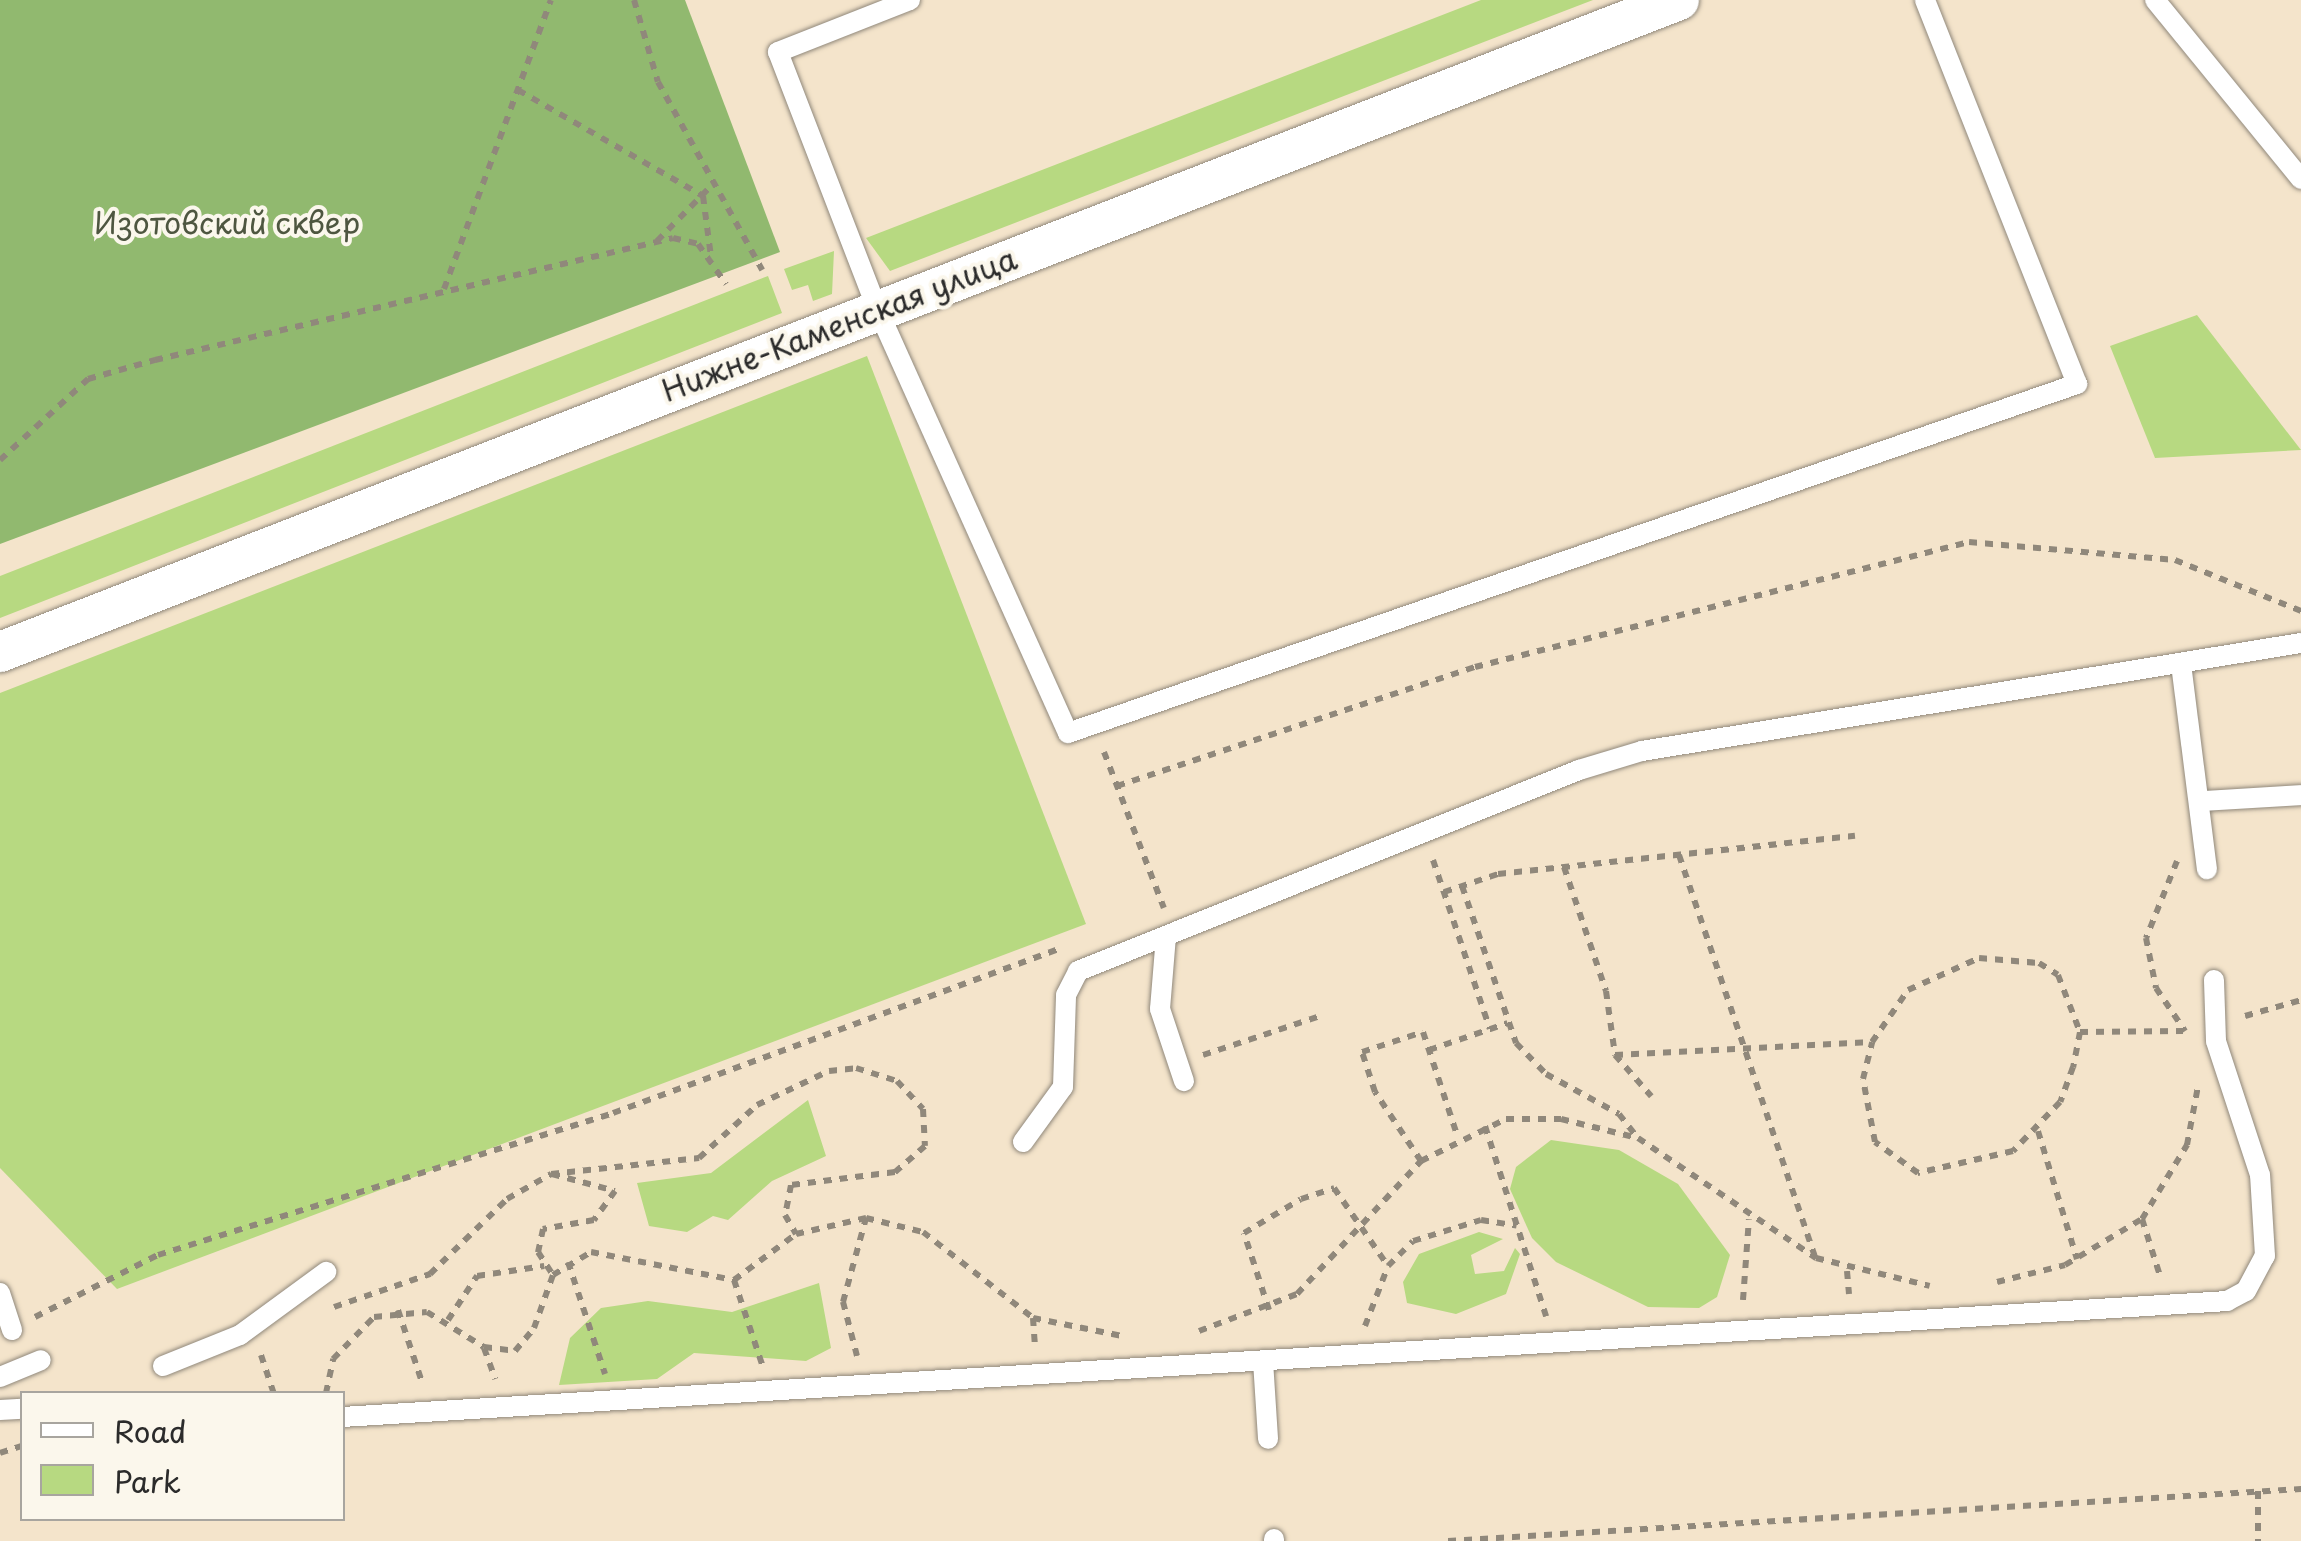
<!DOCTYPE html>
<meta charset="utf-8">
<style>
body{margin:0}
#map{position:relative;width:2301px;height:1541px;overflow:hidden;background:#f4e4cb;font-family:"Playpen Sans",sans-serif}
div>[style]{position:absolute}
.green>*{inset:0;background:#b7d981}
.forest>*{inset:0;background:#91b96f}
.path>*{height:6px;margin-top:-3px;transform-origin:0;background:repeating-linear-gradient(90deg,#90887b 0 8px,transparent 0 16px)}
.roads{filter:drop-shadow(0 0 2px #90887b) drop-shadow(0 0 2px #90887b)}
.lane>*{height:20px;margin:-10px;padding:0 10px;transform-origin:10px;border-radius:10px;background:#fff}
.street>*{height:40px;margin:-20px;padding:0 20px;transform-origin:20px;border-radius:20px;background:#fff}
span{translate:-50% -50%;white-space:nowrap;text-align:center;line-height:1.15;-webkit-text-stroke:8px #fbf7ec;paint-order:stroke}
.park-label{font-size:30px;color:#4e5640}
.street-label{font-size:30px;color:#2b2b2b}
.legend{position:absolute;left:20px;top:1391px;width:325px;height:130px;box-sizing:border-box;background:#fbf7ec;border:2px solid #a8a59f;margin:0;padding:12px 18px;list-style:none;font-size:30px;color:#2b2b2b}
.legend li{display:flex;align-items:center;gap:20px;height:50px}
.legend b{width:50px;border:2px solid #a8a59f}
</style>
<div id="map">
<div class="green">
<div style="clip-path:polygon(1481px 0,1593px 0,890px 271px,866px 238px)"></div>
<div style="clip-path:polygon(834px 251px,832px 294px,813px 301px,808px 285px,792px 290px,784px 269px)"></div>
<div style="clip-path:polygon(768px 276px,782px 313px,0 618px,0 576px)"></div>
<div style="clip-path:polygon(2197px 315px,2301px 450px,2155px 458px,2110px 346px)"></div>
<div style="clip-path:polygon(867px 356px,1086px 924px,117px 1289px,0 1168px,0 693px)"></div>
<div style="clip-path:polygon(808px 1100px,826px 1156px,772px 1181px,728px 1220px,713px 1216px,687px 1232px,649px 1226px,637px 1183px,711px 1173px)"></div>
<div style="clip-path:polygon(1551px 1140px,1619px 1150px,1678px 1184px,1730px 1255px,1717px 1297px,1699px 1308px,1648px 1307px,1556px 1262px,1532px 1238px,1510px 1189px,1516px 1167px)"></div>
<div style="clip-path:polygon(1479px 1232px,1503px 1239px,1471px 1255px,1475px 1274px,1504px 1271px,1515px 1248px,1520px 1254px,1506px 1294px,1456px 1314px,1407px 1303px,1403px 1282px,1419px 1254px)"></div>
<div style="clip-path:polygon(819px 1283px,831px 1348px,806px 1361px,694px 1353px,657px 1379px,559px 1385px,570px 1338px,601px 1308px,648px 1301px,732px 1312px)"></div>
</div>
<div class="forest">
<div style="clip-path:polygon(0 0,685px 0,780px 252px,0 544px)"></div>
</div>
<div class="path">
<div style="left:634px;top:0;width:85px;rotate:73.7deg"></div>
<div style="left:658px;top:82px;width:215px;rotate:61deg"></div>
<div style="left:518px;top:90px;width:213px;rotate:29.8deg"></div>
<div style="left:703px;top:196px;width:62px;rotate:82.5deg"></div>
<div style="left:657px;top:241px;width:78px;rotate:-45.5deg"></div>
<div style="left:444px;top:289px;width:308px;rotate:-69.7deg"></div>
<div style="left:0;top:460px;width:120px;rotate:-42.6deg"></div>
<div style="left:88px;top:379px;width:70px;rotate:-15.8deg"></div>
<div style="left:155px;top:360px;width:532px;rotate:-13.25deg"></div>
<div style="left:673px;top:238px;width:26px;rotate:13deg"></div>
<div style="left:698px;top:244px;width:49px;rotate:55deg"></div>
<div style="left:1104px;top:752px;width:167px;rotate:69deg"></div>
<div style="left:1117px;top:786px;width:377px;rotate:-18.4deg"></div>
<div style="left:1475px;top:667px;width:510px;rotate:-14.2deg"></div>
<div style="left:1969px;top:542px;width:207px;rotate:5deg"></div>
<div style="left:2175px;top:560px;width:136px;rotate:22deg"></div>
<div style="left:1679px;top:855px;width:423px;rotate:71.3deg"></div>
<div style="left:1433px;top:860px;width:178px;rotate:71.4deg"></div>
<div style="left:2177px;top:861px;width:83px;rotate:111.9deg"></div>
<div style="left:2146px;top:938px;width:51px;rotate:78.7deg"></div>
<div style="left:2156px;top:988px;width:52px;rotate:56deg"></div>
<div style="left:1564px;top:867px;width:131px;rotate:71.3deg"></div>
<div style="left:1606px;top:991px;width:65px;rotate:82deg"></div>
<div style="left:1615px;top:1055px;width:55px;rotate:48.7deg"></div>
<div style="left:1462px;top:886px;width:166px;rotate:71deg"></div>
<div style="left:1516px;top:1043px;width:43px;rotate:45.9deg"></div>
<div style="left:1546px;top:1074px;width:83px;rotate:28.7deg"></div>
<div style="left:1619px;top:1114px;width:31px;rotate:52deg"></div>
<div style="left:1444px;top:892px;width:57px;rotate:-18.4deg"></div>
<div style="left:1498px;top:874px;width:359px;rotate:-6.1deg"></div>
<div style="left:1979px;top:958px;width:60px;rotate:4.8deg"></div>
<div style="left:2039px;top:963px;width:22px;rotate:32deg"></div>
<div style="left:2058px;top:975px;width:61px;rotate:68.9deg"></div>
<div style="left:2080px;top:1032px;width:36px;rotate:101deg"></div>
<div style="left:2073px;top:1067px;width:37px;rotate:110deg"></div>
<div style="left:2060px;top:1102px;width:68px;rotate:133.8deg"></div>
<div style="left:2013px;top:1151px;width:98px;rotate:167deg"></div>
<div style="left:1918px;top:1173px;width:53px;rotate:-144.2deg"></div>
<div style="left:1875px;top:1142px;width:64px;rotate:-100.8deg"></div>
<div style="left:1863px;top:1079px;width:38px;rotate:-76deg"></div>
<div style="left:1872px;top:1042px;width:63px;rotate:-55.3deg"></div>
<div style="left:1908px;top:990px;width:78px;rotate:-24.3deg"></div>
<div style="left:2245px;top:1016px;width:58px;rotate:-15.9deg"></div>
<div style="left:2080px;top:1032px;width:103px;rotate:-0.6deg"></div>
<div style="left:1429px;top:1050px;width:83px;rotate:-18.9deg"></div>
<div style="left:1203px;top:1055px;width:123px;rotate:-18.4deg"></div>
<div style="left:1615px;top:1055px;width:257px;rotate:-2.9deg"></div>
<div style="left:1485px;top:1126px;width:200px;rotate:72.2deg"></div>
<div style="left:2038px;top:1131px;width:134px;rotate:73.1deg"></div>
<div style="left:1421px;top:1161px;width:83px;rotate:-123.7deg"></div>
<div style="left:1375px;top:1092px;width:42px;rotate:-108deg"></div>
<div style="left:1362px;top:1052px;width:64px;rotate:-18.2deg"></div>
<div style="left:1423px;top:1032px;width:108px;rotate:71.7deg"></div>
<div style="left:552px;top:1174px;width:65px;rotate:15.1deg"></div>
<div style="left:615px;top:1191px;width:36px;rotate:126deg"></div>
<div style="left:594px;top:1220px;width:52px;rotate:170deg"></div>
<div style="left:543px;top:1229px;width:24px;rotate:102deg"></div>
<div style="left:538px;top:1252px;width:27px;rotate:57deg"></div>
<div style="left:2142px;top:1219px;width:63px;rotate:72.4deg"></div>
<div style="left:568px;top:1262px;width:118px;rotate:71.7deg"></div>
<div style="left:1847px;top:1271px;width:23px;rotate:85deg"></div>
<div style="left:734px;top:1280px;width:89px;rotate:71.6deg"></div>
<div style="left:1997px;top:1282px;width:70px;rotate:-14deg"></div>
<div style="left:2065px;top:1265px;width:90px;rotate:-30.9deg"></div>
<div style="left:2142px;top:1219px;width:87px;rotate:-58.7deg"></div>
<div style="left:2187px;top:1145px;width:60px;rotate:-79.4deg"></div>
<div style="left:1743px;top:1300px;width:81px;rotate:-85.8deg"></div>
<div style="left:334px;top:1307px;width:102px;rotate:-19deg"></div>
<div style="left:430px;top:1274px;width:107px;rotate:-44.2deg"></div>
<div style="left:507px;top:1199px;width:51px;rotate:-29.6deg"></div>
<div style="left:551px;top:1174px;width:149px;rotate:-6.2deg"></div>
<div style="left:699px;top:1158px;width:79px;rotate:-42.4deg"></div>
<div style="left:757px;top:1105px;width:80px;rotate:-25.3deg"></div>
<div style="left:829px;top:1071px;width:27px;rotate:-6deg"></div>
<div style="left:856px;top:1068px;width:43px;rotate:17.6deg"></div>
<div style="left:897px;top:1081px;width:38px;rotate:47deg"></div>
<div style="left:923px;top:1109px;width:37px;rotate:87deg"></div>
<div style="left:925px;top:1146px;width:40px;rotate:139deg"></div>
<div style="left:895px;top:1172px;width:105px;rotate:172.9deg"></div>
<div style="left:791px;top:1185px;width:31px;rotate:101deg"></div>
<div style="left:785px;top:1215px;width:22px;rotate:60deg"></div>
<div style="left:398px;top:1310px;width:79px;rotate:71.6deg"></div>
<div style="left:1269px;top:1310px;width:81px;rotate:-108deg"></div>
<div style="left:1244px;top:1233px;width:66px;rotate:-30.8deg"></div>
<div style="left:1301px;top:1199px;width:35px;rotate:-18deg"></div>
<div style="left:1334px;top:1188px;width:95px;rotate:55.3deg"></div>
<div style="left:35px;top:1317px;width:138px;rotate:-26.8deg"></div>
<div style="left:158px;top:1255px;width:477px;rotate:-17.3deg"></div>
<div style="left:613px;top:1113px;width:473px;rotate:-20.2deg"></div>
<div style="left:1033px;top:1318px;width:29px;rotate:86deg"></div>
<div style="left:448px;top:1320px;width:53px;rotate:-56.6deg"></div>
<div style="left:477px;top:1276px;width:68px;rotate:-8.5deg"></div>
<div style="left:1365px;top:1326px;width:64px;rotate:-69deg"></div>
<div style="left:1388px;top:1266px;width:35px;rotate:-45deg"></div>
<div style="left:1413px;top:1241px;width:71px;rotate:-17.2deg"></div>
<div style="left:1481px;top:1220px;width:36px;rotate:9deg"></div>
<div style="left:1199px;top:1331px;width:105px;rotate:-20.7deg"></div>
<div style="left:1297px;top:1294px;width:182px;rotate:-47deg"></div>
<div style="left:1421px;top:1161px;width:95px;rotate:-26.3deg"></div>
<div style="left:1506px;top:1119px;width:55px"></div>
<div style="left:1561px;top:1119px;width:79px;rotate:13.9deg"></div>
<div style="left:1638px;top:1138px;width:215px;rotate:34deg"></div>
<div style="left:1816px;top:1258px;width:117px;rotate:13.8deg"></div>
<div style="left:484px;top:1348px;width:33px;rotate:70deg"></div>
<div style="left:261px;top:1355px;width:41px;rotate:71.6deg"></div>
<div style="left:857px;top:1356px;width:56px;rotate:-104.5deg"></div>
<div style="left:843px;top:1302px;width:87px;rotate:-74.7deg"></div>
<div style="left:326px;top:1393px;width:35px;rotate:-78deg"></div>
<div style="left:333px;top:1359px;width:59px;rotate:-45.7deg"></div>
<div style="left:374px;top:1317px;width:53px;rotate:-5.4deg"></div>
<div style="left:427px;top:1312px;width:67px;rotate:31.6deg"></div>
<div style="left:484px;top:1347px;width:31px;rotate:7deg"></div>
<div style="left:515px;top:1351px;width:30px;rotate:-50deg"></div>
<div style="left:534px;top:1328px;width:56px;rotate:-70.3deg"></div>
<div style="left:553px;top:1275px;width:44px;rotate:-31.2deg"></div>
<div style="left:591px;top:1252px;width:146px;rotate:11.1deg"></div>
<div style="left:734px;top:1280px;width:77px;rotate:-36.6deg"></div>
<div style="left:796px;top:1234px;width:72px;rotate:-12.9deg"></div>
<div style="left:866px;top:1218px;width:59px;rotate:13.8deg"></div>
<div style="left:923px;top:1232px;width:140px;rotate:38deg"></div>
<div style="left:1033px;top:1318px;width:91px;rotate:11.4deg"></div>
<div style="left:0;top:1453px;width:23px;rotate:-18deg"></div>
<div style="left:2258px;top:1491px;width:50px;rotate:90deg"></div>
<div style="left:1448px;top:1541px;width:855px;rotate:-3.49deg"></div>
</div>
<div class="roads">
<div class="lane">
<div style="left:910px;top:0;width:142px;rotate:158.5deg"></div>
<div style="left:778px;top:52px;width:274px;rotate:68.9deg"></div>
<div style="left:877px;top:308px;width:466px;rotate:65.8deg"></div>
<div style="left:1068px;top:733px;width:1068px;rotate:-19.08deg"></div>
<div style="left:2077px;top:384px;width:413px;rotate:-111.6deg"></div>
<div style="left:2155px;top:0;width:231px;rotate:50.8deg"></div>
<div style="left:2181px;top:664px;width:207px;rotate:82.8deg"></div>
<div style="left:2203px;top:801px;width:98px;rotate:-3.5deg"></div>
<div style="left:1166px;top:936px;width:73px;rotate:94.7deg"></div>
<div style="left:1160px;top:1009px;width:76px;rotate:71.6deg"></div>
<div style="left:1023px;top:1142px;width:68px;rotate:-54deg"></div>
<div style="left:1063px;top:1087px;width:92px;rotate:-88.1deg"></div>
<div style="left:1066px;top:995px;width:27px;rotate:-63deg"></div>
<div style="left:1078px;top:971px;width:540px;rotate:-21.86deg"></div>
<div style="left:1579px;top:770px;width:66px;rotate:-16.8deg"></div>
<div style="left:1642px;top:751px;width:668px;rotate:-9.31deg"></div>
<div style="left:0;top:1293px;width:39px;rotate:72deg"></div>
<div style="left:1263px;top:1361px;width:78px;rotate:86.3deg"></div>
<div style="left:163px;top:1366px;width:83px;rotate:-21.9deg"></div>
<div style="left:240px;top:1335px;width:107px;rotate:-36.2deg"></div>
<div style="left:0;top:1377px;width:44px;rotate:-22.5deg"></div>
<div style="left:0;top:1410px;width:22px;rotate:-3deg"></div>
<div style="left:342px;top:1417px;width:1889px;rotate:-3.52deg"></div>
<div style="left:2227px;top:1301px;width:21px;rotate:-28deg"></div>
<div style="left:2246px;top:1291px;width:40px;rotate:-62deg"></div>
<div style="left:2265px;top:1256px;width:81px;rotate:-93.5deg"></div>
<div style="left:2260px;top:1175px;width:141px;rotate:-108.2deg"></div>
<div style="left:2216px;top:1041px;width:61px;rotate:-91.9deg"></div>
<div style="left:1274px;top:1539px;width:2px;rotate:90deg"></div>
</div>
<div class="street">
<div style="left:0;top:652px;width:1801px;rotate:-21.22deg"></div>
</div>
</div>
<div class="park-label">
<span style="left:227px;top:222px">Изотовский сквер</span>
</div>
<div class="street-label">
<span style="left:839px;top:324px;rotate:-21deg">Нижне-Каменская улица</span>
</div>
<ul class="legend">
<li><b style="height:12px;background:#fff"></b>Road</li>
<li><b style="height:28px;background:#b7d981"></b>Park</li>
</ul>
</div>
